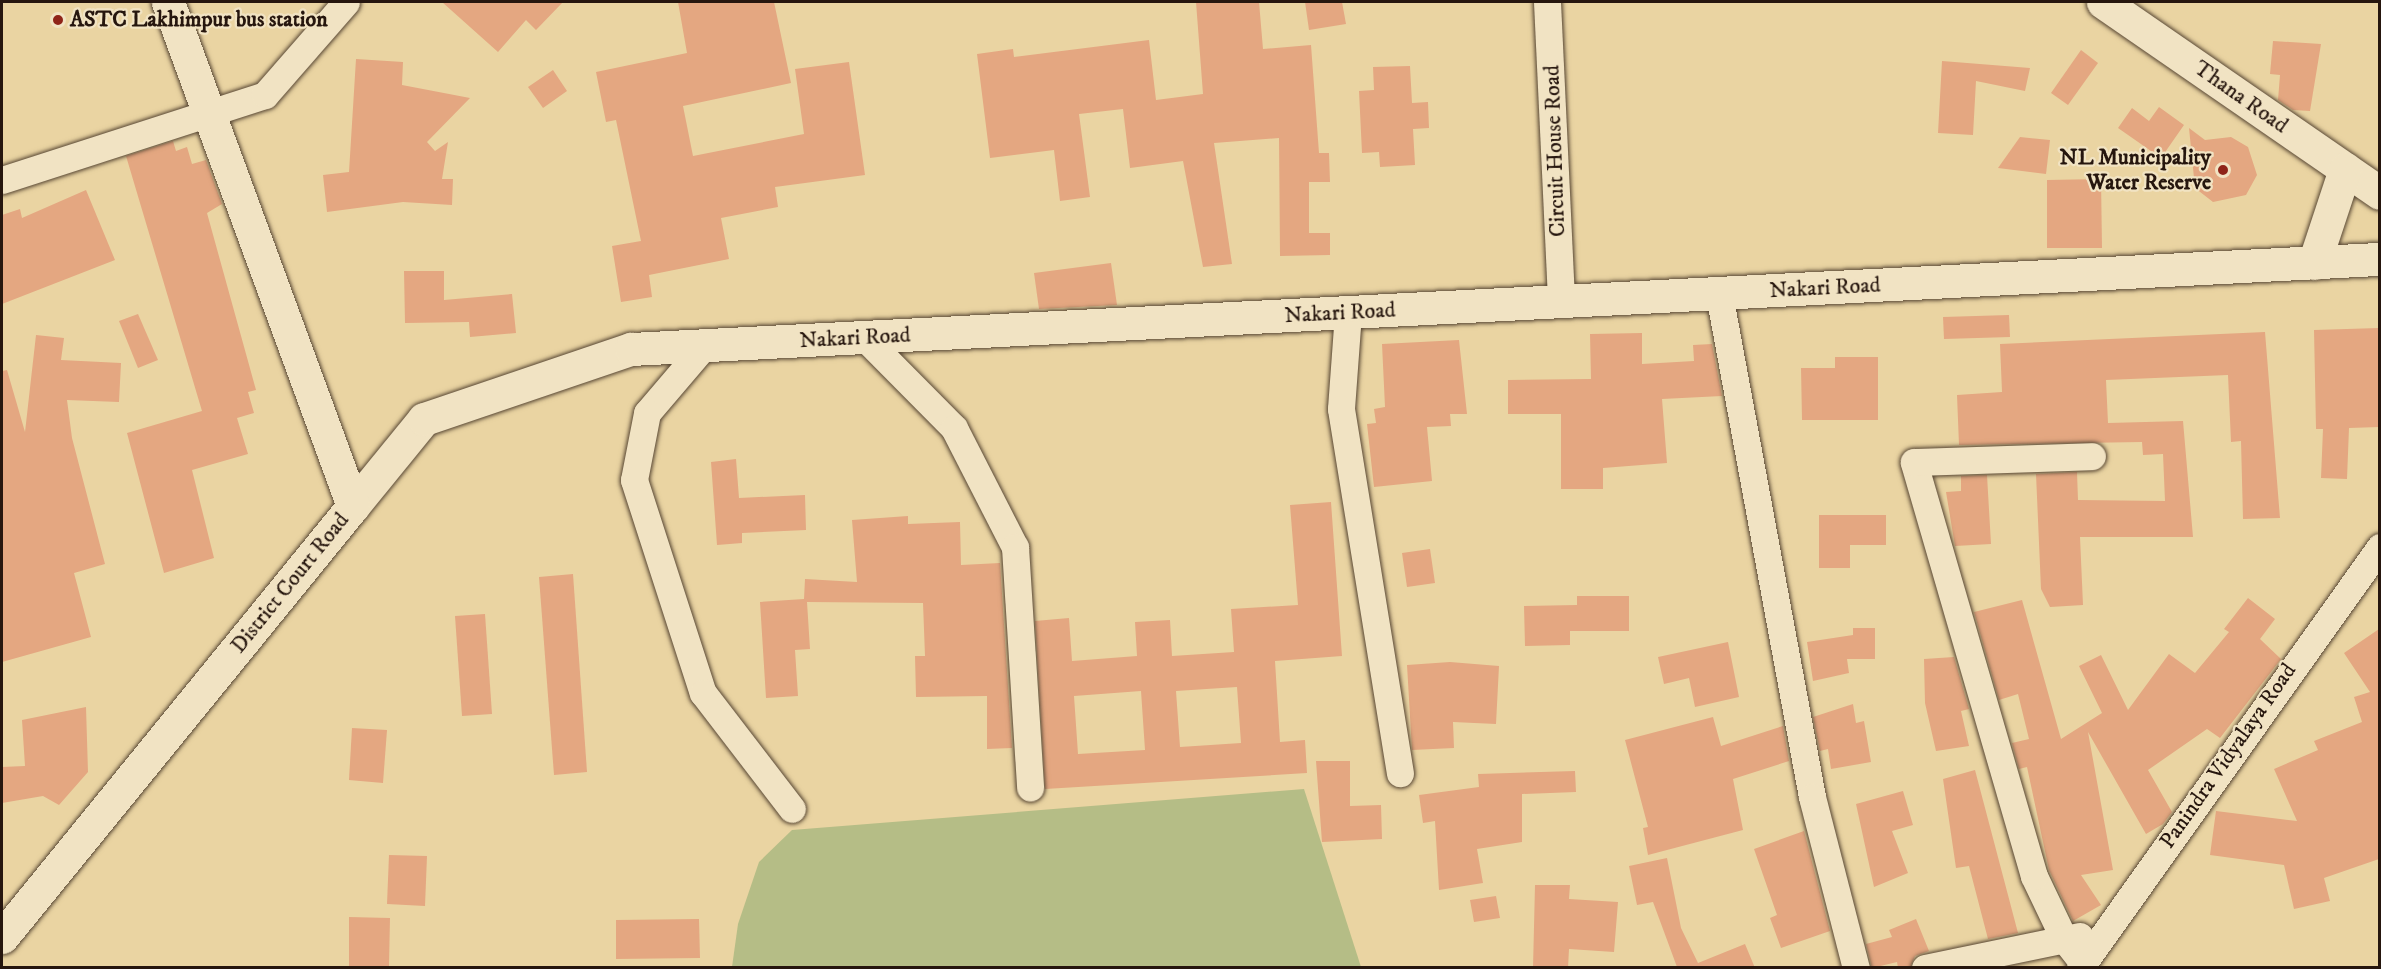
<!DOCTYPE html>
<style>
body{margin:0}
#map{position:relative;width:2381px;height:969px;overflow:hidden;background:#ead4a2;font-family:"IM FELL DW Pica",serif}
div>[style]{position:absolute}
.green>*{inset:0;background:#b5bd86}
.building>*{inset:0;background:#e4a781}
.roads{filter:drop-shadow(0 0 2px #574633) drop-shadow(0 0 2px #574633)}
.street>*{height:27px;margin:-13.5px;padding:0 13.5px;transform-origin:13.5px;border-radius:13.5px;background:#f1e3c3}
.secondary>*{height:33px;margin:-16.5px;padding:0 16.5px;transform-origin:16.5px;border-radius:16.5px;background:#f1e3c3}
.dots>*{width:16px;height:16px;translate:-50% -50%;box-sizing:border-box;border:3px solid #f1e3c3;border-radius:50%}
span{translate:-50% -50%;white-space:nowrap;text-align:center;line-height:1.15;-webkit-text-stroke:4.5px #f1e3c3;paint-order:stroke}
.poi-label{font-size:22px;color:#26160e;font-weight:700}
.left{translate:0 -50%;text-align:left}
.right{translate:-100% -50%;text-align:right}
.street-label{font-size:22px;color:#26160e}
.frame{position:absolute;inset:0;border:3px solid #26160e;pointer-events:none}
</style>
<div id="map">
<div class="green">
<div style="clip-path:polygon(1304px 789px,1361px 967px,732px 967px,738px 924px,759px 862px,792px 830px)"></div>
</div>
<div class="building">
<div style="clip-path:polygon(442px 2px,563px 2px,536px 30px,526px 20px,498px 52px)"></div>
<div style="clip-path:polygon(678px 2px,774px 2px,791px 83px,683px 106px,693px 156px,804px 134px,795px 69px,849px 62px,865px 175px,775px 187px,778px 207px,721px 218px,729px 259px,649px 275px,652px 297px,621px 302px,612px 246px,641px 241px,616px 120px,606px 122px,596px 72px,687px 53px)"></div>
<div style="clip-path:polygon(1196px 2px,1259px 2px,1263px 49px,1311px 45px,1319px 153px,1329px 153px,1330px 182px,1309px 182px,1309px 233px,1330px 233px,1330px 255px,1280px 256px,1279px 138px,1214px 143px,1232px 264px,1203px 267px,1183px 161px,1130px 168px,1123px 109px,1079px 114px,1090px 197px,1060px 201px,1054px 150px,990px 158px,977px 54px,1013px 49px,1014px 57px,1149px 40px,1156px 100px,1203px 94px)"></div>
<div style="clip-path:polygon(1305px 2px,1342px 2px,1346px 24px,1309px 30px)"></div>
<div style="clip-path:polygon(2273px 41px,2321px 44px,2310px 111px,2293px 110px,2278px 100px,2280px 75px,2270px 74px)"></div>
<div style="clip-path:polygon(2081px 50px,2098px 63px,2068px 105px,2051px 93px)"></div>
<div style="clip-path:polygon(356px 59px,403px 62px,402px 85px,470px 98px,427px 142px,435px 151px,448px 142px,442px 179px,453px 179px,452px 205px,403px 202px,327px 212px,323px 175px,349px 172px)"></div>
<div style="clip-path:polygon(1942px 61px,2030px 68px,2025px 91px,1976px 81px,1973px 135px,1938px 133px)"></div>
<div style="clip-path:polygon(1410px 66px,1412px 103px,1428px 102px,1429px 128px,1413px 129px,1415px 165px,1380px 167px,1379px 152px,1362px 153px,1359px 91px,1374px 90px,1373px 67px)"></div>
<div style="clip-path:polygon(553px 70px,567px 91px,543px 108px,528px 87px)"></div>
<div style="clip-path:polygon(2159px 107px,2184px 125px,2161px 158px,2118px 128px,2132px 108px,2149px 121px)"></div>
<div style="clip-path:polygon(2189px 128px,2205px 140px,2231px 137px,2248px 147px,2257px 175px,2246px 195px,2213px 202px,2195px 188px)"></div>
<div style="clip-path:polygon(2020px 137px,2050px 140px,2046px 174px,1998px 168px)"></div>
<div style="clip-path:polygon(173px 141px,176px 151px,187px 147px,192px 164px,206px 160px,222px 204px,207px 213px,256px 390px,248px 392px,254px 413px,237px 418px,248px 454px,192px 470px,214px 558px,164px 573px,127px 433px,202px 411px,126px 156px)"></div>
<div style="clip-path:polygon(2101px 179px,2102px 248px,2047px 248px,2047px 180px)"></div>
<div style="clip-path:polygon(86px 190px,115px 260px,2px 304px,2px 215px,20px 209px,22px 218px)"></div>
<div style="clip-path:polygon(1111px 263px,1117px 305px,1039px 309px,1034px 273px)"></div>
<div style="clip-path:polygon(404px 271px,444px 271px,444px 300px,512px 294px,516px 333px,470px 337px,469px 322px,405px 323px)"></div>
<div style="clip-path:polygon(138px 314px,158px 360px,138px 368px,119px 321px)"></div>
<div style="clip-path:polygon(2009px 315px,2010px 337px,1944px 339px,1943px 317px)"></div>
<div style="clip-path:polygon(2379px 328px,2379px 427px,2349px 428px,2347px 479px,2321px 478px,2323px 429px,2316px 429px,2314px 330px)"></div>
<div style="clip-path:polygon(2265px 332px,2280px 518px,2243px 519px,2241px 441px,2231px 442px,2228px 375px,2106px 380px,2108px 423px,2183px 421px,2193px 537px,2080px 537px,2083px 605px,2050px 607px,2041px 589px,2036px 474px,2077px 472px,2078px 500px,2165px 501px,2163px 454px,2143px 455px,2142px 442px,1959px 445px,1957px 395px,2002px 392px,2000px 344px)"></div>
<div style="clip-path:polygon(1642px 333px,1642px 364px,1694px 361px,1693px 345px,1712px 344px,1722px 396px,1662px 399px,1667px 463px,1603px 468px,1603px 489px,1561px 489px,1561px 414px,1508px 414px,1508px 380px,1591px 379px,1590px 334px)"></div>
<div style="clip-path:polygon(36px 335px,64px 338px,61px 360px,121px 363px,119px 402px,67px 400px,72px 438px,105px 564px,74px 573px,91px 637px,2px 662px,2px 371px,7px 370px,25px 432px)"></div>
<div style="clip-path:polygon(1459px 340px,1467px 414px,1450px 414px,1451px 426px,1427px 427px,1432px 481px,1374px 487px,1367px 424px,1376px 423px,1374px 409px,1385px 407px,1382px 344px)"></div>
<div style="clip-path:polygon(1835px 357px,1878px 357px,1878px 420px,1802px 420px,1801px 368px,1835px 368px)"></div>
<div style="clip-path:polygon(736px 459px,739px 498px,805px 495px,806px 530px,742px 533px,742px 543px,717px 545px,711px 462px)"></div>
<div style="clip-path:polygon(1987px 475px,1991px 544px,1955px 546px,1946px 492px,1961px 491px,1961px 476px)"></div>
<div style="clip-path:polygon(evenodd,1331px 502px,1342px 656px,1275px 661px,1280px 742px,1305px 740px,1307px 773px,1045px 789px,1035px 621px,1069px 618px,1072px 661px,1137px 656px,1135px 622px,1170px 620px,1172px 656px,1234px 652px,1231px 609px,1298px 605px,1290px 505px,1331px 502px,1237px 687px,1241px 743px,1180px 747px,1176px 691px,1237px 687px,1331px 502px,1141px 691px,1145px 750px,1078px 754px,1074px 696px,1141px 691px)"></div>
<div style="clip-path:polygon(1819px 515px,1886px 515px,1886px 545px,1850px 545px,1850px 568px,1819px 568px)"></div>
<div style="clip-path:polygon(908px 516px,908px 524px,960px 522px,961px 565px,1000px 563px,1012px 748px,987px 749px,987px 696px,916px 697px,915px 656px,925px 656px,923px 603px,807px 602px,810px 649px,795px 650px,798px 696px,766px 698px,760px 602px,804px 599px,805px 579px,857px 582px,852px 520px)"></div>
<div style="clip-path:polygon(1430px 549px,1435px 583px,1407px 587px,1402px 553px)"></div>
<div style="clip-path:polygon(573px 574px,587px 772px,554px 775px,539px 577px)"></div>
<div style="clip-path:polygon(1577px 596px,1629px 596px,1629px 631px,1570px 631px,1570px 645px,1525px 646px,1524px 606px,1577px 605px)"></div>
<div style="clip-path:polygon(2248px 598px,2275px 619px,2260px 639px,2281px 659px,2220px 738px,2207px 729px,2148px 770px,2172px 812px,2163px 824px,2146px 834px,2088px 732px,2113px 870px,2081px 875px,2101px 905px,2073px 921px,2049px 870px,2027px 767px,2019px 769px,2012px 743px,2029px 739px,2018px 694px,1999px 700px,1974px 612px,2022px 600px,2061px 739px,2102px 713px,2079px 666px,2101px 655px,2128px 710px,2169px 654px,2195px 673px,2229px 632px,2224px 629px)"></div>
<div style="clip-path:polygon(485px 614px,492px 714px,462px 716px,455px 616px)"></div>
<div style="clip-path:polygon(1853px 628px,1875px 628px,1875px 659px,1847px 659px,1849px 673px,1813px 681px,1807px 642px,1853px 635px)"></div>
<div style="clip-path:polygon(2379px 629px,2379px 859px,2324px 878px,2330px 901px,2294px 909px,2284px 865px,2210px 855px,2216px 811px,2297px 821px,2274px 769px,2318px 750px,2314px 741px,2362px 722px,2354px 697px,2370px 692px,2344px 653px)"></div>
<div style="clip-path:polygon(1728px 642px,1739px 697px,1695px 707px,1689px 678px,1664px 684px,1658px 657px)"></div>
<div style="clip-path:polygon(1954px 657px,1969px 709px,1961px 711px,1969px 746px,1936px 751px,1925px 703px,1924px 659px)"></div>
<div style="clip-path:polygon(1450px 662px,1499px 666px,1496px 724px,1453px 722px,1454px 748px,1412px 750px,1407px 665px)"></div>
<div style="clip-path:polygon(1853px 704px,1856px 723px,1864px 721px,1871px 762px,1831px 769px,1828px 749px,1820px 751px,1813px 717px)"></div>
<div style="clip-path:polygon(86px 707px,88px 772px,59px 805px,43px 796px,2px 803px,2px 767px,25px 766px,22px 720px)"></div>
<div style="clip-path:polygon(1713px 717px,1721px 746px,1783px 726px,1789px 761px,1733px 779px,1743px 830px,1648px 855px,1643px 828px,1648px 827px,1625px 740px)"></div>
<div style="clip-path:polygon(352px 728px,387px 730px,383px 783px,349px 780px)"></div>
<div style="clip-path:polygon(1316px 761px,1350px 761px,1350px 806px,1381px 805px,1382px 839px,1322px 842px)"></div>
<div style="clip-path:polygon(1975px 770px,2018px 933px,1988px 939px,1969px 866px,1956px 868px,1943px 779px)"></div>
<div style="clip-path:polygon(1575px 771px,1576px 792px,1522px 794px,1522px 842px,1477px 849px,1483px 883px,1439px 890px,1435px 821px,1423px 823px,1419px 795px,1479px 787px,1478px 774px)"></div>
<div style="clip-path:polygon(1903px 791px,1913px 825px,1892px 831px,1908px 873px,1874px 887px,1856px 804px)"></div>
<div style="clip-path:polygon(1804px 831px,1830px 931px,1781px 948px,1770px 918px,1777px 915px,1754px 849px)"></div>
<div style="clip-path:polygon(389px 855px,427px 856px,425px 906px,387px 904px)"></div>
<div style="clip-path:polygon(1667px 858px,1681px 928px,1698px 963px,1745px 944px,1755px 968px,1677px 967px,1653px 902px,1637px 905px,1629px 866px)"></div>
<div style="clip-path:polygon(1535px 885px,1570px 885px,1569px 899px,1618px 902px,1614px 952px,1569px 949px,1568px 968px,1533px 968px)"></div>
<div style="clip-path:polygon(1496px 896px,1500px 918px,1474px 922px,1470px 900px)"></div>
<div style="clip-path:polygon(349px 917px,390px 918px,389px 966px,349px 968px)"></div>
<div style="clip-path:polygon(699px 919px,700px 958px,616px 959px,616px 920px)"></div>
<div style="clip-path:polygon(1916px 919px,1929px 951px,1915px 956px,1910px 968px,1898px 968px,1897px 962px,1872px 968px,1866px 944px,1892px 937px,1889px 930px)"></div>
</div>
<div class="roads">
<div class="street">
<div style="left:1547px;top:2px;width:300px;rotate:87.3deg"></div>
<div style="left:2px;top:180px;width:276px;rotate:-17.9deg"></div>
<div style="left:265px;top:95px;width:123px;rotate:-48.9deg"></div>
<div style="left:1719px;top:294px;width:512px;rotate:79.52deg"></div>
<div style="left:1812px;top:797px;width:177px;rotate:75.6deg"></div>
<div style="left:1348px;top:313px;width:96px;rotate:94.2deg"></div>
<div style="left:1341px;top:409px;width:369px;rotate:80.8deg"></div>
<div style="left:864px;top:337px;width:128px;rotate:45.3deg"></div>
<div style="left:954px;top:428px;width:134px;rotate:62.9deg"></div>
<div style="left:1015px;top:547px;width:241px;rotate:86.4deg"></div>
<div style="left:705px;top:345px;width:89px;rotate:130.5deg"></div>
<div style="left:647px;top:413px;width:68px;rotate:101deg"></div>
<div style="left:634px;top:480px;width:224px;rotate:72.1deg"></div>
<div style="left:703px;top:693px;width:146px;rotate:52.5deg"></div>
<div style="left:2083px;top:963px;width:31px;rotate:-128deg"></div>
<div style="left:2064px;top:939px;width:70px;rotate:-115.5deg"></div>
<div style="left:2034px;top:876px;width:431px;rotate:-106.2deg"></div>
<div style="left:1914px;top:462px;width:178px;rotate:-1.9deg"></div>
<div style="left:1925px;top:968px;width:158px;rotate:-11.7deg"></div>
<div style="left:2080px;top:968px;width:517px;rotate:-54.53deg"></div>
</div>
<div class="secondary">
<div style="left:2103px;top:2px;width:336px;rotate:34.6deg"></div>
<div style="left:2314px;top:263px;width:99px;rotate:-71.7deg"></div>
<div style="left:353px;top:506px;width:112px;rotate:-50.8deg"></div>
<div style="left:424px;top:419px;width:219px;rotate:-18.7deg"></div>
<div style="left:631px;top:349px;width:1751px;rotate:-2.95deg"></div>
<div style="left:2px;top:937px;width:556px;rotate:-50.84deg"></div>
<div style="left:353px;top:506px;width:537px;rotate:-110.16deg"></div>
</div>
</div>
<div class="dots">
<div style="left:58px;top:20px;background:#8f2418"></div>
<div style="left:2223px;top:170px;background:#8f2418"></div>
</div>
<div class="poi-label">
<span class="left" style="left:70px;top:20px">ASTC Lakhimpur bus station</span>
<span class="right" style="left:2211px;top:170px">NL Municipality<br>Water Reserve</span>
</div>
<div class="street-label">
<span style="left:2241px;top:97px;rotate:35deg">Thana Road</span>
<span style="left:1555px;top:151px;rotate:-92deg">Circuit House Road</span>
<span style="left:1825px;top:288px;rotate:-3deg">Nakari Road</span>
<span style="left:1340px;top:313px;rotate:-3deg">Nakari Road</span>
<span style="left:855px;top:338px;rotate:-3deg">Nakari Road</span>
<span style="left:290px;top:583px;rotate:-51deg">District Court Road</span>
<span style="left:2228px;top:756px;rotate:-55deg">Panindra Vidyalaya Road</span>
</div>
<div class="frame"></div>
</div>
